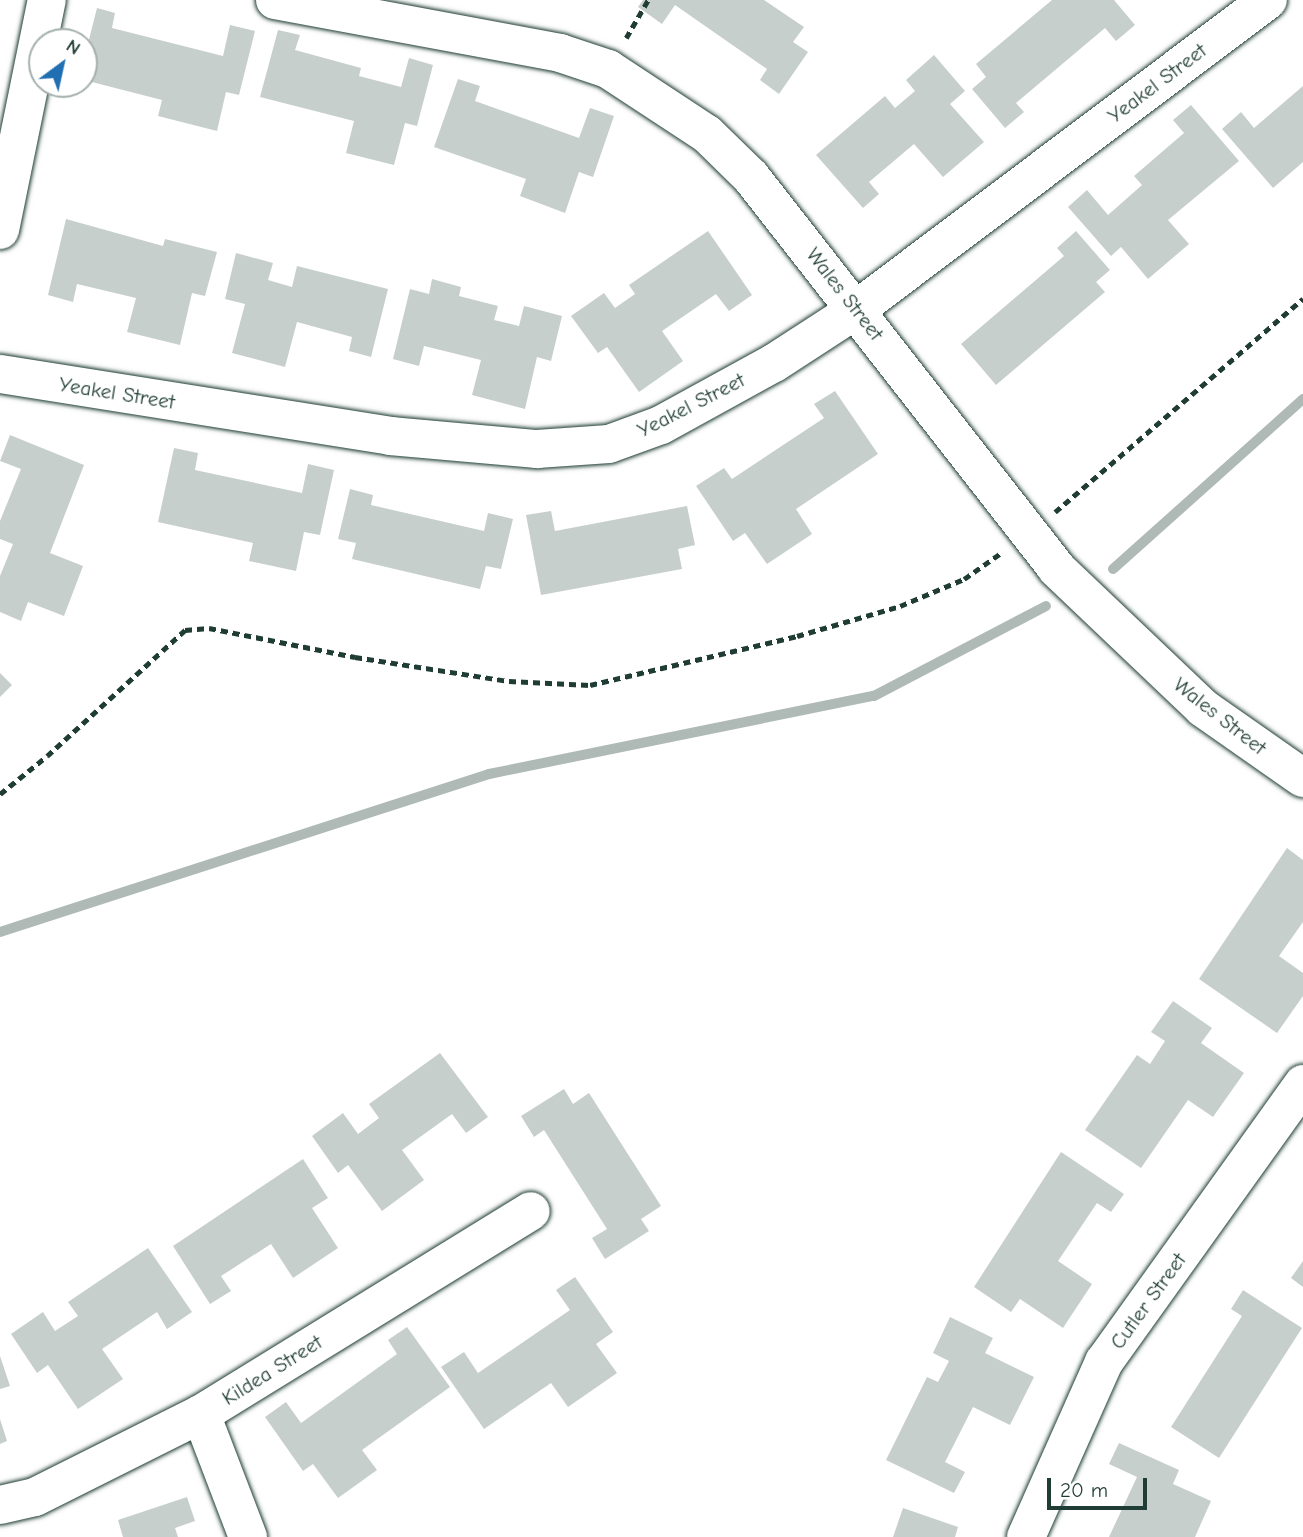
<!DOCTYPE html>
<style>
body{margin:0}
#map{position:relative;width:1303px;height:1537px;overflow:hidden;background:#fff;font-family:"Comic Neue",sans-serif}
div>[style]{position:absolute}
.stream>*{height:10px;margin:-5px;padding:0 5px;transform-origin:5px;border-radius:5px;background:#afbab7}
.building>*{inset:0;background:#c7cfcc}
.path>*{height:4.5px;margin-top:-2.25px;transform-origin:0;background:repeating-linear-gradient(90deg,#1f3d34 0 7px,transparent 0 12px)}
.roads{filter:drop-shadow(0 0 2px #1f3d34) drop-shadow(0 0 2px #1f3d34)}
.minor>*{height:38px;margin:-19px;padding:0 19px;transform-origin:19px;border-radius:19px;background:#fff}
span{translate:-50% -50%;white-space:nowrap;text-align:center;line-height:1.15;-webkit-text-stroke:5px #fff;paint-order:stroke}
.street-label{font-size:21px;color:#1f3d34}
.north{position:absolute;left:28px;top:28px;width:70px;height:70px;box-sizing:border-box;background:#fff;border:2px solid #a5b1ae;border-radius:50%;rotate:33deg;font-size:19px;font-weight:700;line-height:28px;text-align:center;color:#1f3d34}
.north::after{content:'';display:block;margin:auto;width:24px;height:32px;background:#1f6fb2;clip-path:polygon(50% 0,100% 100%,50% 72%,0 100%)}
.scale{position:absolute;left:1047px;top:1478px;width:100px;height:32px;box-sizing:border-box;border:4px solid #1f3d34;border-top:0;padding-left:9px;font-size:21px;line-height:24px;white-space:nowrap;color:#1f3d34;-webkit-text-stroke:5px #fff;paint-order:stroke}
</style>
<div id="map">
<div class="stream">
<div style="left:1113px;top:569px;width:255px;rotate:-41.8deg"></div>
<div style="left:0;top:932px;width:514px;rotate:-17.91deg"></div>
<div style="left:489px;top:774px;width:393px;rotate:-11.5deg"></div>
<div style="left:874px;top:696px;width:194px;rotate:-27.6deg"></div>
</div>
<div class="building">
<div style="clip-path:polygon(643px 0,764px 0,804px 27px,793px 42px,808px 52px,779px 94px,760px 80px,767px 69px,675px 5px,662px 24px,638px 7px)"></div>
<div style="clip-path:polygon(1052px 0,1114px 0,1135px 25px,1116px 41px,1105px 28px,1016px 103px,1024px 112px,1005px 128px,972px 89px,986px 77px,976px 64px)"></div>
<div style="clip-path:polygon(97px 8px,115px 13px,112px 28px,223px 56px,230px 25px,255px 31px,239px 95px,226px 92px,217px 131px,158px 116px,162px 100px,84px 80px,84px 59px)"></div>
<div style="clip-path:polygon(278px 30px,300px 35px,295px 50px,361px 68px,359px 76px,401px 87px,409px 58px,433px 65px,417px 126px,405px 123px,394px 165px,346px 153px,354px 121px,260px 97px)"></div>
<div style="clip-path:polygon(934px 55px,965px 91px,950px 104px,984px 142px,943px 177px,914px 144px,869px 182px,879px 194px,863px 208px,816px 155px,885px 96px,895px 108px,915px 91px,906px 80px)"></div>
<div style="clip-path:polygon(458px 79px,480px 86px,475px 101px,579px 138px,590px 108px,614px 116px,593px 177px,579px 172px,565px 213px,520px 196px,526px 179px,434px 147px)"></div>
<div style="clip-path:polygon(1303px 86px,1303px 162px,1273px 188px,1222px 129px,1241px 112px,1254px 128px)"></div>
<div style="clip-path:polygon(1191px 105px,1239px 161px,1168px 220px,1189px 244px,1148px 279px,1121px 247px,1111px 256px,1068px 207px,1087px 190px,1108px 215px,1142px 185px,1134px 176px,1184px 133px,1173px 120px)"></div>
<div style="clip-path:polygon(66px 219px,163px 246px,165px 239px,217px 252px,205px 296px,192px 293px,180px 345px,127px 332px,136px 298px,77px 284px,73px 302px,48px 295px)"></div>
<div style="clip-path:polygon(708px 231px,752px 295px,729px 311px,716px 294px,662px 331px,683px 361px,639px 392px,607px 347px,598px 353px,571px 316px,604px 293px,615px 308px,635px 294px,629px 285px)"></div>
<div style="clip-path:polygon(1076px 231px,1110px 270px,1096px 282px,1105px 292px,996px 385px,961px 344px,1064px 256px,1057px 248px)"></div>
<div style="clip-path:polygon(236px 253px,273px 263px,268px 280px,292px 287px,297px 266px,388px 289px,371px 357px,349px 351px,352px 337px,297px 322px,285px 367px,232px 353px,245px 304px,225px 299px)"></div>
<div style="clip-path:polygon(432px 279px,461px 287px,459px 296px,498px 306px,494px 320px,519px 326px,524px 306px,562px 316px,551px 361px,537px 357px,525px 409px,472px 395px,481px 360px,424px 346px,419px 366px,393px 359px,410px 289px,429px 294px)"></div>
<div style="clip-path:polygon(835px 391px,878px 454px,796px 509px,812px 534px,767px 564px,745px 533px,733px 541px,696px 486px,724px 468px,732px 479px,824px 418px,814px 404px)"></div>
<div style="clip-path:polygon(10px 435px,84px 465px,50px 553px,83px 566px,64px 616px,28px 602px,21px 621px,0 612px,0 576px,13px 544px,0 539px,0 521px,21px 469px,0 461px)"></div>
<div style="clip-path:polygon(174px 448px,198px 453px,195px 470px,302px 493px,308px 464px,334px 470px,320px 535px,304px 532px,296px 571px,249px 561px,253px 543px,158px 522px)"></div>
<div style="clip-path:polygon(350px 489px,373px 495px,371px 505px,484px 531px,488px 513px,513px 519px,501px 569px,486px 566px,480px 589px,352px 559px,356px 543px,338px 539px)"></div>
<div style="clip-path:polygon(687px 506px,695px 545px,678px 549px,682px 569px,541px 595px,526px 515px,551px 511px,555px 531px)"></div>
<div style="clip-path:polygon(0 673px,12px 685px,0 697px)"></div>
<div style="clip-path:polygon(1287px 848px,1303px 860px,1303px 922px,1279px 956px,1303px 973px,1303px 996px,1277px 1033px,1199px 979px)"></div>
<div style="clip-path:polygon(1173px 1001px,1212px 1028px,1201px 1043px,1244px 1073px,1213px 1117px,1188px 1100px,1141px 1168px,1085px 1130px,1137px 1055px,1150px 1064px,1165px 1041px,1151px 1032px)"></div>
<div style="clip-path:polygon(440px 1053px,488px 1117px,466px 1133px,452px 1114px,402px 1150px,424px 1180px,382px 1211px,348px 1165px,338px 1173px,312px 1136px,343px 1113px,358px 1134px,379px 1118px,369px 1104px)"></div>
<div style="clip-path:polygon(564px 1089px,573px 1104px,589px 1093px,661px 1206px,641px 1219px,649px 1231px,605px 1259px,592px 1238px,607px 1229px,544px 1130px,534px 1137px,521px 1116px)"></div>
<div style="clip-path:polygon(1061px 1152px,1124px 1194px,1111px 1212px,1097px 1203px,1058px 1261px,1092px 1284px,1063px 1328px,1020px 1299px,1011px 1312px,974px 1287px)"></div>
<div style="clip-path:polygon(303px 1159px,328px 1198px,312px 1208px,338px 1248px,293px 1278px,271px 1244px,221px 1276px,231px 1291px,210px 1304px,173px 1246px)"></div>
<div style="clip-path:polygon(148px 1248px,192px 1312px,167px 1329px,157px 1312px,102px 1349px,123px 1379px,78px 1409px,48px 1365px,37px 1373px,11px 1334px,43px 1312px,55px 1331px,78px 1316px,68px 1302px)"></div>
<div style="clip-path:polygon(1303px 1261px,1303px 1287px,1291px 1278px)"></div>
<div style="clip-path:polygon(575px 1277px,613px 1332px,596px 1344px,617px 1373px,568px 1407px,551px 1383px,484px 1429px,441px 1367px,464px 1352px,478px 1373px,570px 1310px,556px 1290px)"></div>
<div style="clip-path:polygon(1243px 1290px,1302px 1328px,1219px 1458px,1171px 1427px,1242px 1316px,1231px 1309px)"></div>
<div style="clip-path:polygon(950px 1317px,993px 1338px,985px 1353px,1034px 1377px,1010px 1425px,973px 1407px,945px 1462px,965px 1472px,954px 1493px,886px 1460px,927px 1377px,938px 1382px,949px 1361px,933px 1353px)"></div>
<div style="clip-path:polygon(407px 1327px,450px 1387px,362px 1450px,377px 1470px,338px 1498px,313px 1464px,303px 1471px,265px 1417px,286px 1402px,301px 1423px,397px 1354px,388px 1340px)"></div>
<div style="clip-path:polygon(0 1356px,10px 1386px,0 1389px)"></div>
<div style="clip-path:polygon(0 1419px,7px 1441px,0 1444px)"></div>
<div style="clip-path:polygon(1119px 1443px,1179px 1470px,1173px 1484px,1211px 1501px,1195px 1537px,1109px 1537px,1137px 1477px,1109px 1464px)"></div>
<div style="clip-path:polygon(187px 1497px,195px 1521px,175px 1528px,178px 1537px,123px 1537px,118px 1520px)"></div>
<div style="clip-path:polygon(903px 1508px,958px 1527px,955px 1537px,893px 1537px)"></div>
</div>
<div class="path">
<div style="left:626px;top:38px;width:44px;rotate:-59.9deg"></div>
<div style="left:1055px;top:512px;width:327px;rotate:-40.7deg"></div>
<div style="left:0;top:794px;width:60px;rotate:-39deg"></div>
<div style="left:47px;top:756px;width:187px;rotate:-42.4deg"></div>
<div style="left:185px;top:630px;width:24px;rotate:-5deg"></div>
<div style="left:209px;top:628px;width:149px;rotate:11.2deg"></div>
<div style="left:355px;top:657px;width:156px;rotate:8.9deg"></div>
<div style="left:509px;top:681px;width:81px;rotate:2.8deg"></div>
<div style="left:590px;top:685px;width:213px;rotate:-13.3deg"></div>
<div style="left:797px;top:636px;width:107px;rotate:-16.2deg"></div>
<div style="left:900px;top:606px;width:69px;rotate:-22.9deg"></div>
<div style="left:964px;top:579px;width:45px;rotate:-35.1deg"></div>
</div>
<div class="roads">
<div class="minor">
<div style="left:275px;top:0;width:290px;rotate:10.5deg"></div>
<div style="left:560px;top:53px;width:51px;rotate:18.4deg"></div>
<div style="left:608px;top:69px;width:118px;rotate:33.3deg"></div>
<div style="left:707px;top:134px;width:62px;rotate:44.3deg"></div>
<div style="left:751px;top:177px;width:496px;rotate:52deg"></div>
<div style="left:1056px;top:568px;width:203px;rotate:43.6deg"></div>
<div style="left:1203px;top:708px;width:122px;rotate:35deg"></div>
<div style="left:0;top:230px;width:235px;rotate:-78.5deg"></div>
<div style="left:0;top:374px;width:395px;rotate:9deg"></div>
<div style="left:390px;top:436px;width:148px;rotate:5.1deg"></div>
<div style="left:537px;top:449px;width:72px;rotate:-4deg"></div>
<div style="left:609px;top:444px;width:55px;rotate:-20.1deg"></div>
<div style="left:661px;top:425px;width:129px;rotate:-28.8deg"></div>
<div style="left:774px;top:363px;width:99px;rotate:-33deg"></div>
<div style="left:857px;top:309px;width:514px;rotate:-36.94deg"></div>
<div style="left:201px;top:1414px;width:132px;rotate:69.1deg"></div>
<div style="left:0;top:1505px;width:36px;rotate:-13deg"></div>
<div style="left:35px;top:1497px;width:186px;rotate:-26.6deg"></div>
<div style="left:201px;top:1414px;width:387px;rotate:-31.6deg"></div>
<div style="left:1026px;top:1537px;width:192px;rotate:-66deg"></div>
<div style="left:1104px;top:1362px;width:342px;rotate:-54.4deg"></div>
</div>
</div>
<div class="street-label">
<span style="left:1157px;top:83px;rotate:-37deg">Yeakel Street</span>
<span style="left:845px;top:294px;rotate:52deg">Wales Street</span>
<span style="left:117px;top:393px;rotate:9deg">Yeakel Street</span>
<span style="left:691px;top:405px;rotate:-27deg">Yeakel Street</span>
<span style="left:1220px;top:716px;rotate:38deg">Wales Street</span>
<span style="left:1148px;top:1301px;rotate:-54deg">Cutler Street</span>
<span style="left:272px;top:1370px;rotate:-32deg">Kildea Street</span>
</div>
<div class="north">N</div>
<div class="scale">20 m</div>
</div>
